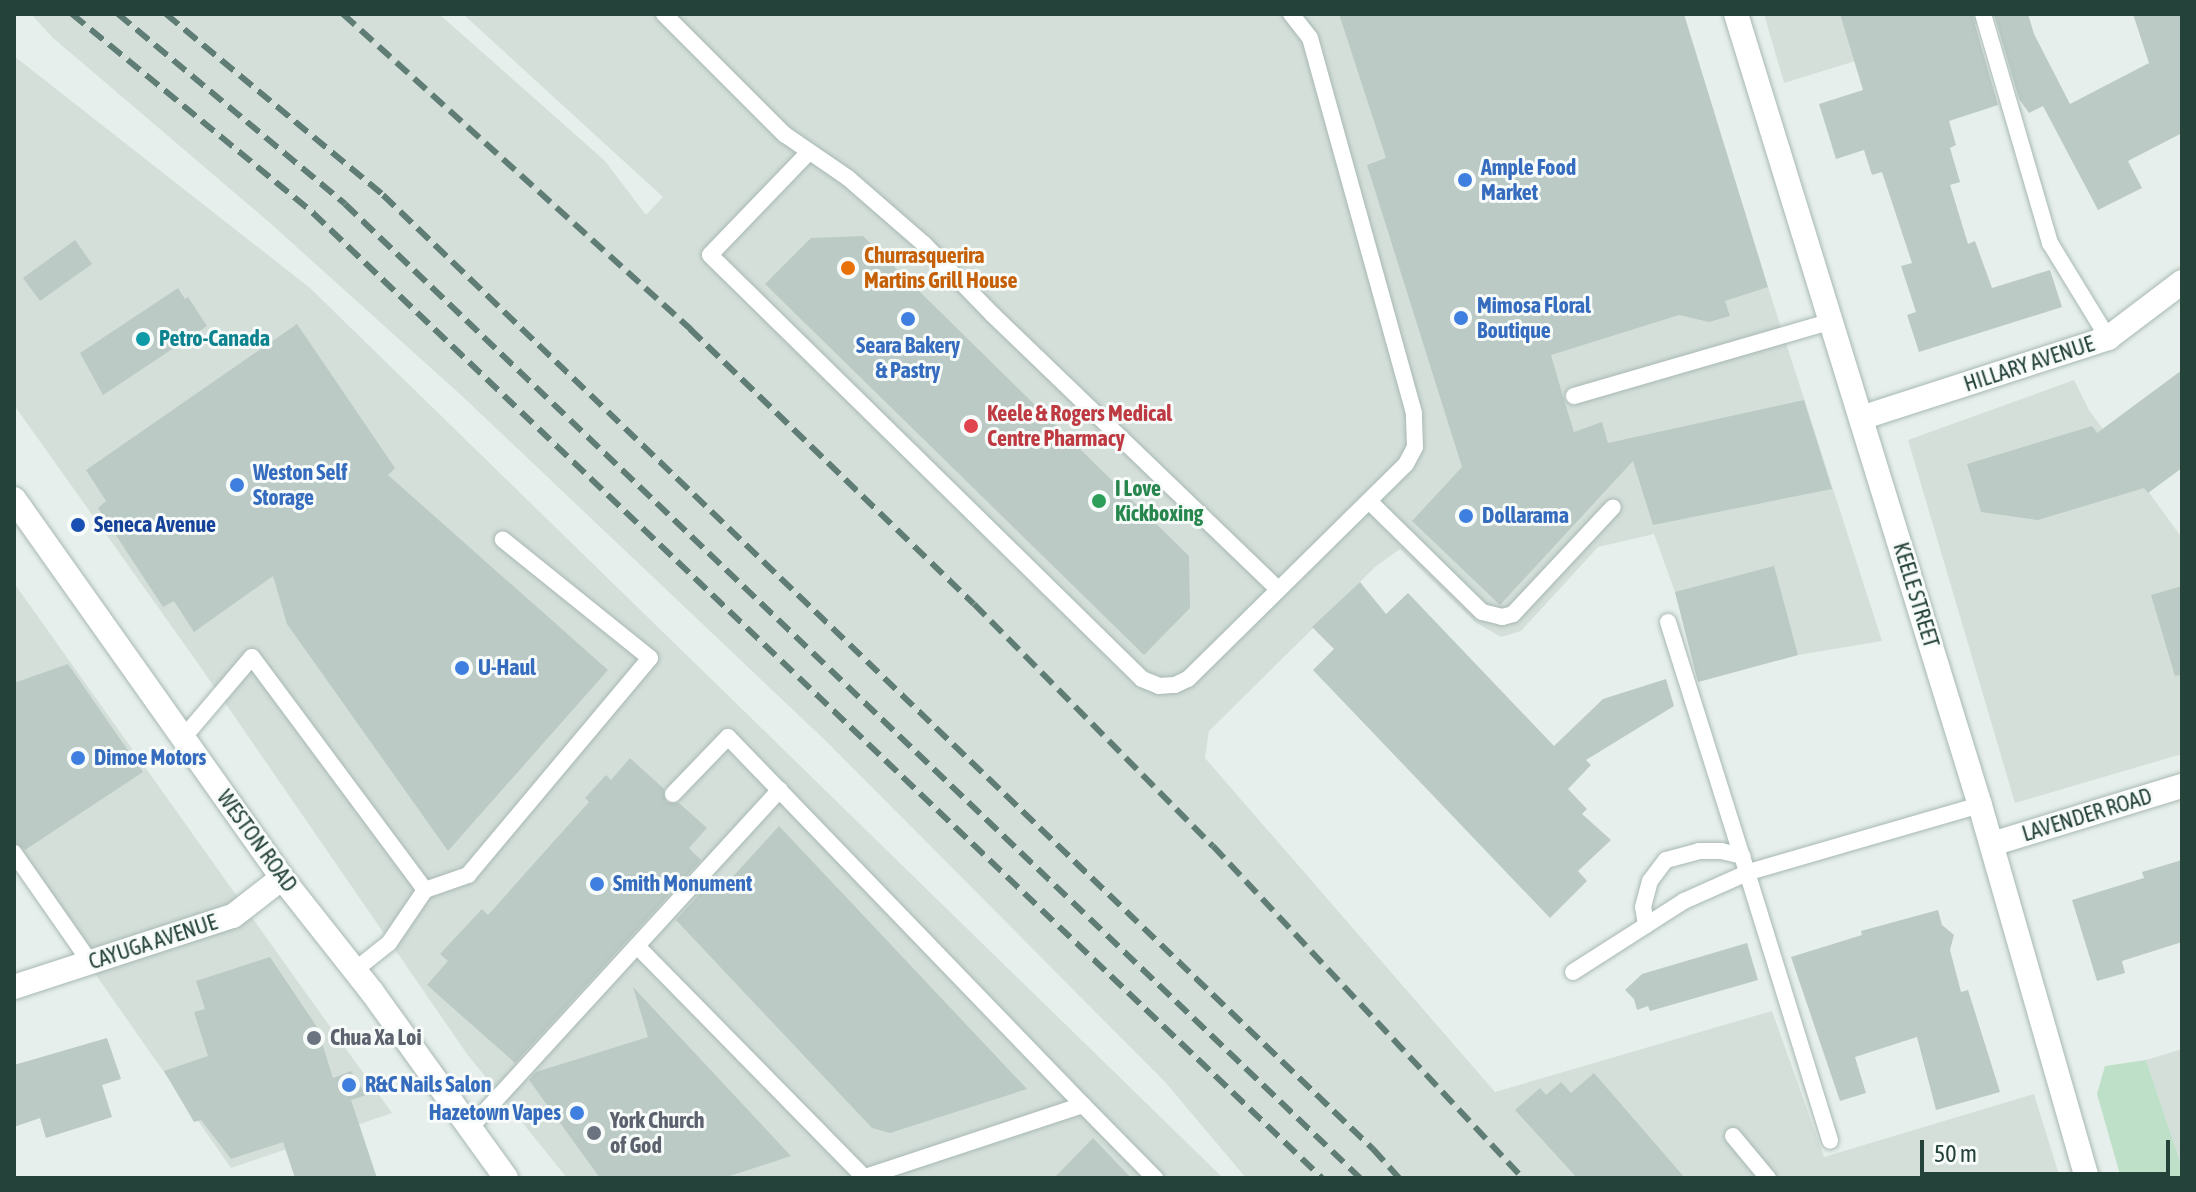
<!DOCTYPE html>
<style>
body{margin:0}
#map{position:relative;width:2196px;height:1192px;overflow:hidden;background:#e6efeb;font-family:"Asap Condensed",sans-serif}
div>[style]{position:absolute}
.built>*{inset:0;background:#d4dfda}
.green>*{inset:0;background:#bfe0c8}
.building>*{inset:0;background:#bbcac4}
.roads{filter:drop-shadow(0 0 2px #a8b8b2) drop-shadow(0 0 2px #a8b8b2)}
.lane>*{height:16px;margin:-8px;padding:0 8px;transform-origin:8px;border-radius:8px;background:#fff}
.street>*{height:24px;margin:-12px;padding:0 12px;transform-origin:12px;border-radius:12px;background:#fff}
.secondary>*{height:24px;margin:-12px;padding:0 12px;transform-origin:12px;border-radius:12px;background:#fff}
.rail>*{height:6px;margin-top:-3px;transform-origin:0;background:repeating-linear-gradient(90deg,#5f7d75 0 16px,transparent 0 24px)}
.dots>*{width:22px;height:22px;translate:-50% -50%;box-sizing:border-box;border:4px solid #f7fbf9;border-radius:50%}
span{translate:-50% -50%;white-space:nowrap;text-align:center;line-height:1.15;-webkit-text-stroke:6px #f7fbf9;paint-order:stroke}
.shop-label{font-size:22px;color:#366cbe;font-weight:700}
.left{translate:0 -50%;text-align:left}
.right{translate:-100% -50%;text-align:right}
.food-label{font-size:22px;color:#c56008;font-weight:700}
.culture-label{font-size:22px;color:#0d838f;font-weight:700}
.street-label{font-size:22px;color:#24423a}
.health-label{font-size:22px;color:#be3a42;font-weight:700}
.leisure-label{font-size:22px;color:#27864d;font-weight:700}
.transit-label{font-size:22px;color:#164399;font-weight:700}
.worship-label{font-size:22px;color:#5b616d;font-weight:700}
.frame{position:absolute;inset:0;border:16px solid #24423a;pointer-events:none}
.scale{position:absolute;left:1920px;top:1140px;width:250px;height:36px;box-sizing:border-box;border:4px solid #24423a;border-top:0;padding-left:10px;font-size:24px;line-height:28px;white-space:nowrap;color:#24423a;-webkit-text-stroke:6px #f7fbf9;paint-order:stroke}
</style>
<div id="map">
<div class="built">
<div style="clip-path:polygon(31px 14px,439px 14px,605px 161px,646px 215px,663px 197px,463px 14px,1343px 14px,1768px 287px,1882px 641px,1798px 655px,1698px 682px,1675px 592px,1654px 534px,1598px 547px,1521px 631px,1501px 637px,1475px 622px,1400px 549px,1375px 567px,1209px 731px,1205px 758px,1495px 1092px,1772px 1011px,1824px 1157px,2034px 1094px,2060px 1178px,1246px 1178px,1166px 1083px,828px 743px,462px 396px,270px 223px,52px 37px)"></div>
<div style="clip-path:polygon(1764px 14px,1976px 14px,1979px 23px,1784px 83px)"></div>
<div style="clip-path:polygon(14px 56px,310px 288px,1223px 1178px,567px 1178px,467px 1054px,197px 662px,14px 405px)"></div>
<div style="clip-path:polygon(2074px 380px,2089px 410px,2182px 538px,2182px 754px,2015px 803px,1908px 440px)"></div>
<div style="clip-path:polygon(14px 583px,283px 961px,392px 1113px,231px 1168px,14px 858px)"></div>
<div style="clip-path:polygon(2182px 1049px,2182px 1167px,2146px 1060px)"></div>
</div>
<div class="green">
<div style="clip-path:polygon(2146px 1060px,2182px 1167px,2182px 1178px,2121px 1178px,2097px 1094px,2105px 1066px)"></div>
</div>
<div class="building">
<div style="clip-path:polygon(1339px 14px,1684px 14px,1768px 287px,1725px 301px,1730px 316px,1709px 322px,1679px 315px,1551px 355px,1564px 400px,1574px 432px,1602px 422px,1608px 443px,1804px 400px,1832px 489px,1653px 525px,1633px 461px,1500px 605px,1412px 521px,1462px 467px,1367px 165px,1386px 158px)"></div>
<div style="clip-path:polygon(1840px 14px,1972px 14px,1998px 105px,1949px 121px,1956px 145px,1950px 148px,1960px 182px,1950px 185px,1968px 244px,1975px 241px,1992px 288px,2050px 270px,2062px 307px,1919px 352px,1907px 315px,1916px 312px,1901px 266px,1912px 263px,1882px 172px,1872px 175px,1864px 150px,1836px 159px,1819px 104px,1863px 90px)"></div>
<div style="clip-path:polygon(1994px 14px,2028px 14px,2034px 34px,2070px 104px,2149px 63px,2133px 14px,2182px 14px,2182px 133px,2128px 161px,2142px 188px,2098px 210px,2043px 106px,2029px 113px,2019px 99px)"></div>
<div style="clip-path:polygon(863px 236px,1189px 556px,1190px 608px,1144px 655px,765px 284px,811px 238px)"></div>
<div style="clip-path:polygon(75px 240px,92px 264px,40px 301px,23px 278px)"></div>
<div style="clip-path:polygon(178px 288px,185px 299px,188px 297px,207px 326px,103px 395px,80px 353px)"></div>
<div style="clip-path:polygon(297px 324px,395px 468px,388px 475px,608px 670px,448px 851px,287px 624px,273px 576px,194px 632px,174px 601px,163px 607px,98px 508px,106px 501px,86px 470px)"></div>
<div style="clip-path:polygon(2182px 370px,2182px 468px,2148px 493px,2144px 488px,2038px 520px,1981px 512px,1967px 464px,2092px 426px,2097px 433px)"></div>
<div style="clip-path:polygon(1774px 566px,1798px 655px,1698px 682px,1675px 592px)"></div>
<div style="clip-path:polygon(1360px 582px,1386px 614px,1408px 593px,1554px 746px,1603px 699px,1666px 679px,1674px 706px,1586px 760px,1591px 765px,1568px 789px,1587px 809px,1582px 814px,1611px 840px,1578px 871px,1587px 881px,1550px 918px,1313px 670px,1334px 649px,1312px 627px)"></div>
<div style="clip-path:polygon(2182px 586px,2182px 675px,2175px 676px,2151px 595px)"></div>
<div style="clip-path:polygon(68px 664px,143px 772px,25px 850px,14px 842px,14px 683px)"></div>
<div style="clip-path:polygon(630px 758px,664px 789px,666px 802px,679px 803px,707px 828px,689px 848px,701px 860px,515px 1063px,427px 985px,448px 961px,440px 954px,482px 909px,488px 915px,589px 802px,585px 798px,606px 775px,611px 780px)"></div>
<div style="clip-path:polygon(779px 826px,1027px 1089px,890px 1133px,872px 1128px,676px 920px,717px 875px,727px 883px)"></div>
<div style="clip-path:polygon(2182px 860px,2182px 942px,2122px 961px,2125px 973px,2097px 981px,2072px 900px,2144px 878px,2142px 872px)"></div>
<div style="clip-path:polygon(1938px 910px,1942px 925px,1954px 935px,1950px 950px,1961px 992px,1968px 990px,2000px 1092px,1936px 1110px,1917px 1037px,1855px 1057px,1866px 1093px,1840px 1101px,1791px 957px,1862px 935px,1861px 931px)"></div>
<div style="clip-path:polygon(1747px 943px,1758px 980px,1650px 1011px,1648px 1006px,1637px 1010px,1634px 999px,1625px 990px,1642px 974px)"></div>
<div style="clip-path:polygon(270px 957px,317px 1027px,333px 1078px,351px 1071px,366px 1095px,351px 1100px,377px 1178px,295px 1178px,283px 1142px,231px 1159px,201px 1120px,194px 1122px,164px 1071px,208px 1056px,194px 1012px,205px 1009px,196px 981px)"></div>
<div style="clip-path:polygon(633px 987px,791px 1156px,724px 1178px,600px 1178px,529px 1080px,536px 1072px,648px 1037px)"></div>
<div style="clip-path:polygon(107px 1038px,121px 1079px,102px 1085px,112px 1117px,46px 1138px,40px 1118px,14px 1127px,14px 1065px)"></div>
<div style="clip-path:polygon(1594px 1073px,1685px 1178px,1577px 1178px,1515px 1110px,1540px 1088px,1546px 1095px,1561px 1082px,1571px 1093px)"></div>
<div style="clip-path:polygon(1093px 1138px,1131px 1178px,1054px 1178px)"></div>
</div>
<div class="roads">
<div class="lane">
<div style="left:664px;top:14px;width:170px;rotate:45deg"></div>
<div style="left:784px;top:134px;width:78px;rotate:34.5deg"></div>
<div style="left:848px;top:178px;width:101px;rotate:41deg"></div>
<div style="left:924px;top:244px;width:98px;rotate:45.8deg"></div>
<div style="left:992px;top:314px;width:397px;rotate:43.9deg"></div>
<div style="left:1983px;top:14px;width:239px;rotate:73.7deg"></div>
<div style="left:2050px;top:243px;width:111px;rotate:58.6deg"></div>
<div style="left:808px;top:153px;width:141px;rotate:133.9deg"></div>
<div style="left:710px;top:255px;width:605px;rotate:44.46deg"></div>
<div style="left:1142px;top:679px;width:18px;rotate:22deg"></div>
<div style="left:1159px;top:686px;width:16px;rotate:-4deg"></div>
<div style="left:1175px;top:685px;width:14px;rotate:-25deg"></div>
<div style="left:1188px;top:679px;width:306px;rotate:-44.6deg"></div>
<div style="left:1406px;top:464px;width:19px;rotate:-62deg"></div>
<div style="left:1415px;top:447px;width:34px;rotate:-92deg"></div>
<div style="left:1414px;top:413px;width:389px;rotate:-105.5deg"></div>
<div style="left:1310px;top:38px;width:31px;rotate:-128deg"></div>
<div style="left:1574px;top:396px;width:269px;rotate:-16.2deg"></div>
<div style="left:1369px;top:501px;width:158px;rotate:44.5deg"></div>
<div style="left:1482px;top:612px;width:21px;rotate:14deg"></div>
<div style="left:1502px;top:617px;width:11px;rotate:-15deg"></div>
<div style="left:1513px;top:614px;width:146px;rotate:-46.9deg"></div>
<div style="left:1668px;top:622px;width:245px;rotate:72.5deg"></div>
<div style="left:183px;top:738px;width:106px;rotate:-49.6deg"></div>
<div style="left:252px;top:657px;width:290px;rotate:53.4deg"></div>
<div style="left:425px;top:890px;width:64px;rotate:124.2deg"></div>
<div style="left:389px;top:943px;width:43px;rotate:141.5deg"></div>
<div style="left:673px;top:794px;width:79px;rotate:-46deg"></div>
<div style="left:728px;top:737px;width:511px;rotate:46.03deg"></div>
<div style="left:14px;top:853px;width:133px;rotate:55.1deg"></div>
<div style="left:425px;top:890px;width:46px;rotate:-19.2deg"></div>
<div style="left:468px;top:875px;width:283px;rotate:-50deg"></div>
<div style="left:650px;top:658px;width:189px;rotate:-141.2deg"></div>
<div style="left:1646px;top:925px;width:18px;rotate:-99deg"></div>
<div style="left:1643px;top:907px;width:27px;rotate:-75deg"></div>
<div style="left:1650px;top:881px;width:26px;rotate:-53deg"></div>
<div style="left:1666px;top:860px;width:34px;rotate:-15deg"></div>
<div style="left:1699px;top:851px;width:22px"></div>
<div style="left:1721px;top:851px;width:22px;rotate:13deg"></div>
<div style="left:1742px;top:856px;width:298px;rotate:72.8deg"></div>
<div style="left:637px;top:946px;width:325px;rotate:45.5deg"></div>
<div style="left:1573px;top:972px;width:132px;rotate:-32.6deg"></div>
<div style="left:1684px;top:901px;width:71px;rotate:-24deg"></div>
<div style="left:1749px;top:872px;width:241px;rotate:-16.2deg"></div>
<div style="left:469px;top:1129px;width:460px;rotate:-47.5deg"></div>
<div style="left:1733px;top:1136px;width:55px;rotate:50.2deg"></div>
<div style="left:862px;top:1178px;width:233px;rotate:-18.3deg"></div>
<div style="left:1083px;top:1105px;width:103px;rotate:45.4deg"></div>
</div>
<div class="street">
<div style="left:1736px;top:14px;width:828px;rotate:72.86deg"></div>
<div style="left:1980px;top:805px;width:388px;rotate:74deg"></div>
<div style="left:1861px;top:418px;width:260px;rotate:-17.9deg"></div>
<div style="left:2108px;top:338px;width:93px;rotate:-37.1deg"></div>
<div style="left:1992px;top:844px;width:199px;rotate:-17deg"></div>
<div style="left:14px;top:987px;width:230px;rotate:-18deg"></div>
<div style="left:233px;top:916px;width:62px;rotate:-37.8deg"></div>
</div>
<div class="secondary">
<div style="left:14px;top:499px;width:464px;rotate:54.7deg"></div>
<div style="left:282px;top:878px;width:145px;rotate:51.7deg"></div>
<div style="left:372px;top:992px;width:229px;rotate:54.2deg"></div>
</div>
</div>
<div class="rail">
<div style="left:72px;top:14px;width:313px;rotate:39.5deg"></div>
<div style="left:313px;top:213px;width:1396px;rotate:43.72deg"></div>
<div style="left:118px;top:14px;width:296px;rotate:39.9deg"></div>
<div style="left:345px;top:204px;width:1407px;rotate:43.82deg"></div>
<div style="left:166px;top:14px;width:283px;rotate:39.8deg"></div>
<div style="left:383px;top:195px;width:1375px;rotate:43.94deg"></div>
<div style="left:1373px;top:1149px;width:39px;rotate:48deg"></div>
<div style="left:343px;top:14px;width:469px;rotate:42.2deg"></div>
<div style="left:690px;top:329px;width:395px;rotate:44.1deg"></div>
<div style="left:974px;top:604px;width:340px;rotate:45.4deg"></div>
<div style="left:1213px;top:846px;width:454px;rotate:47deg"></div>
</div>
<div class="dots">
<div style="left:1465px;top:180px;background:#3f7fe0"></div>
<div style="left:848px;top:268px;background:#e8710a"></div>
<div style="left:1461px;top:318px;background:#3f7fe0"></div>
<div style="left:908px;top:319px;background:#3f7fe0"></div>
<div style="left:143px;top:339px;background:#0f9aa8"></div>
<div style="left:971px;top:426px;background:#e0444e"></div>
<div style="left:237px;top:485px;background:#3f7fe0"></div>
<div style="left:1099px;top:501px;background:#2e9e5b"></div>
<div style="left:1466px;top:516px;background:#3f7fe0"></div>
<div style="left:78px;top:525px;background:#1a4fb4"></div>
<div style="left:462px;top:668px;background:#3f7fe0"></div>
<div style="left:78px;top:758px;background:#3f7fe0"></div>
<div style="left:597px;top:884px;background:#3f7fe0"></div>
<div style="left:314px;top:1038px;background:#6b7280"></div>
<div style="left:349px;top:1085px;background:#3f7fe0"></div>
<div style="left:577px;top:1113px;background:#3f7fe0"></div>
<div style="left:594px;top:1133px;background:#6b7280"></div>
</div>
<div class="shop-label">
<span class="left" style="left:1481px;top:180px">Ample Food<br>Market</span>
<span class="left" style="left:1477px;top:318px">Mimosa Floral<br>Boutique</span>
<span style="left:908px;top:358px">Seara Bakery<br>&amp; Pastry</span>
<span class="left" style="left:253px;top:485px">Weston Self<br>Storage</span>
<span class="left" style="left:1482px;top:516px">Dollarama</span>
<span class="left" style="left:478px;top:668px">U-Haul</span>
<span class="left" style="left:94px;top:758px">Dimoe Motors</span>
<span class="left" style="left:613px;top:884px">Smith Monument</span>
<span class="left" style="left:365px;top:1085px">R&amp;C Nails Salon</span>
<span class="right" style="left:561px;top:1113px">Hazetown Vapes</span>
</div>
<div class="food-label">
<span class="left" style="left:864px;top:268px">Churrasquerira<br>Martins Grill House</span>
</div>
<div class="culture-label">
<span class="left" style="left:159px;top:339px">Petro-Canada</span>
</div>
<div class="street-label">
<span style="left:2029px;top:364px;rotate:-18deg">HILLARY AVENUE</span>
<span style="left:1916px;top:595px;rotate:73deg">KEELE STREET</span>
<span style="left:2087px;top:815px;rotate:-17deg">LAVENDER ROAD</span>
<span style="left:257px;top:841px;rotate:54deg">WESTON ROAD</span>
<span style="left:153px;top:942px;rotate:-18deg">CAYUGA AVENUE</span>
</div>
<div class="health-label">
<span class="left" style="left:987px;top:426px">Keele &amp; Rogers Medical<br>Centre Pharmacy</span>
</div>
<div class="leisure-label">
<span class="left" style="left:1115px;top:501px">I Love<br>Kickboxing</span>
</div>
<div class="transit-label">
<span class="left" style="left:94px;top:525px">Seneca Avenue</span>
</div>
<div class="worship-label">
<span class="left" style="left:330px;top:1038px">Chua Xa Loi</span>
<span class="left" style="left:610px;top:1133px">York Church<br>of God</span>
</div>
<div class="frame"></div>
<div class="scale">50 m</div>
</div>
